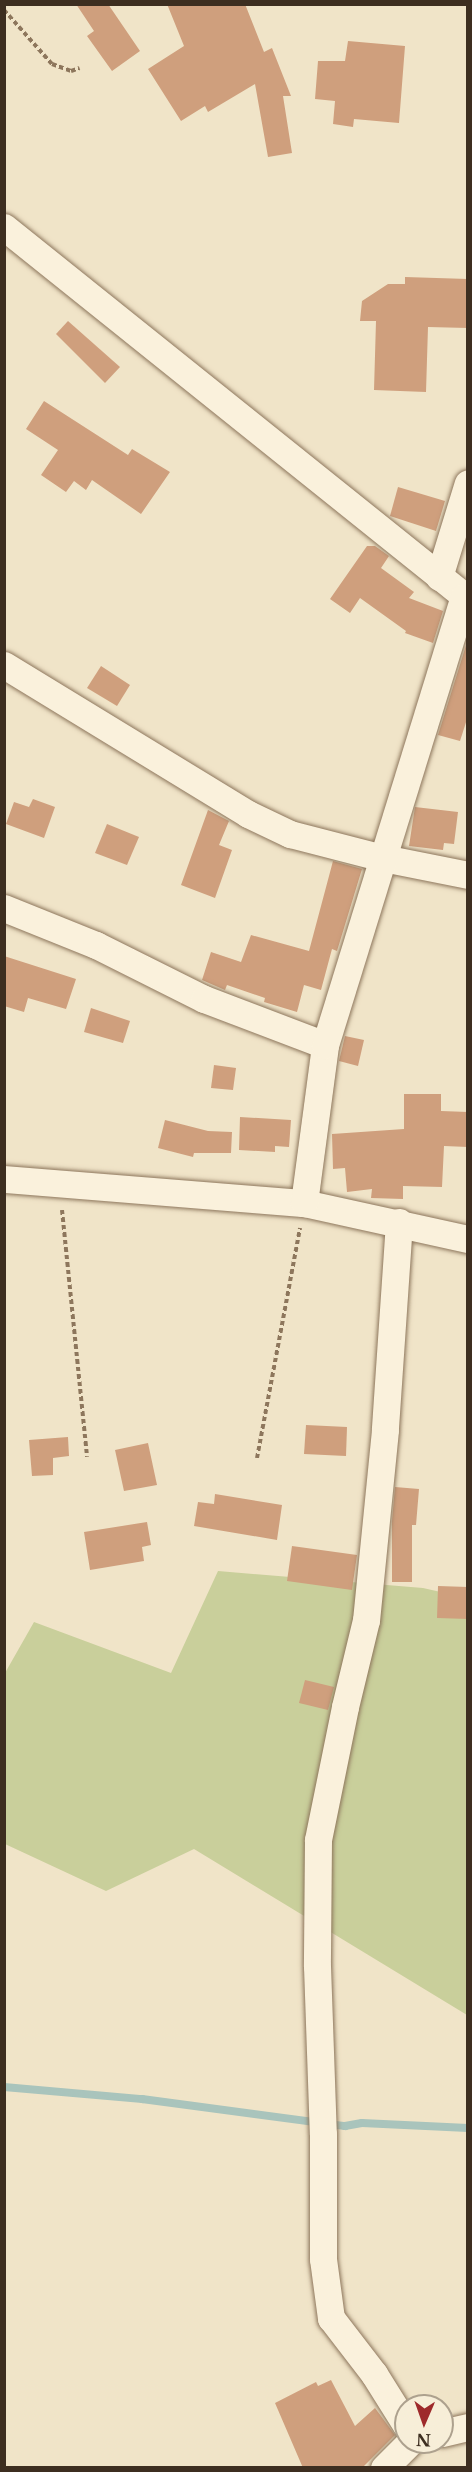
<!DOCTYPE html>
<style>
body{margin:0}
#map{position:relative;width:472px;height:2472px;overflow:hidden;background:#f0e4c8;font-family:"Libre Baskerville",serif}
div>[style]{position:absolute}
.green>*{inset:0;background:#c9cf9b}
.stream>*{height:8px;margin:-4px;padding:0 4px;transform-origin:4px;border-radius:4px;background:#a9c4bc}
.building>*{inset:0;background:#cf9f7d}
.path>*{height:4px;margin-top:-2px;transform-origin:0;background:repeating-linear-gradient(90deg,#8d765c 0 4.5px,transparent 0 7.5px)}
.roads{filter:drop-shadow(0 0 2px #8d765c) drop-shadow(0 0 2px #8d765c)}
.minor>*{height:27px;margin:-13.5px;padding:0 13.5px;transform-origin:13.5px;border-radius:13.5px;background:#faf1dc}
span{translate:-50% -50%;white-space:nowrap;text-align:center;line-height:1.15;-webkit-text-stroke:5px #f7eed8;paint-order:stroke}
.frame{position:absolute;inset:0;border:6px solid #3d2e20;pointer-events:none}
.north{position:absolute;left:394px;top:2394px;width:60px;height:60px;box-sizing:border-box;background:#f7eed8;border:2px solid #ada18e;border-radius:50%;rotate:182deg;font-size:16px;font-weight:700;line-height:24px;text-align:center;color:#3d2e20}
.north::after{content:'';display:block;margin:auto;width:21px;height:27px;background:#9e2a2b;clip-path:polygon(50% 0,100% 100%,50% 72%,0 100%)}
</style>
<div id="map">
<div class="green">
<div style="clip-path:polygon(218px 1571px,423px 1588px,467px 1598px,467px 2015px,194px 1849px,106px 1891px,5px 1844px,5px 1673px,34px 1622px,171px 1673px)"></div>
</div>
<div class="stream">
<div style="left:4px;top:2087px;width:139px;rotate:5deg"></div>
<div style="left:142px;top:2099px;width:205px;rotate:7.6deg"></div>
<div style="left:345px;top:2126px;width:17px;rotate:-10deg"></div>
<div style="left:362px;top:2123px;width:106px;rotate:2.7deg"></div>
</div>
<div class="building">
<div style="clip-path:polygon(76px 4px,108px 4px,140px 51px,112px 71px,87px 36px,94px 31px)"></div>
<div style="clip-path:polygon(167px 4px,245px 4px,264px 52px,272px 48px,291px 96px,283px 96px,292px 153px,268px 157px,255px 84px,208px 112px,205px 106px,181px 121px,148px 69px,184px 46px)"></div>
<div style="clip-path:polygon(348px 41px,405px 46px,399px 123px,354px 119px,353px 127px,333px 124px,335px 101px,315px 99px,318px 61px,345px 61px)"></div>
<div style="clip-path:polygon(405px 277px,468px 279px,468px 328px,428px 327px,426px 392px,374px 390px,376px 321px,360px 321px,362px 301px,388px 284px,405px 284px)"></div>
<div style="clip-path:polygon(68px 321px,120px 367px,105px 383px,56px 334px)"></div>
<div style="clip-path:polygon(44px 401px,128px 455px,132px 449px,170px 472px,141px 514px,92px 480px,86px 490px,74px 481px,66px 492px,41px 475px,58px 450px,26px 429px)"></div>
<div style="clip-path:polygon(398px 487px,445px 501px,436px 531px,390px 516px)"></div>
<div style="clip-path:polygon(367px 546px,375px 546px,389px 556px,381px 568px,414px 592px,409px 598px,443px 611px,433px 643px,405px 633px,406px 631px,360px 598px,350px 613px,330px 599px)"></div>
<div style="clip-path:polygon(468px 639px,468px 716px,460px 741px,438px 735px)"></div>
<div style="clip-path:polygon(101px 666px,130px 685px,117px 706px,87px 688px)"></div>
<div style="clip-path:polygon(33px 799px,55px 807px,44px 838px,6px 824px,14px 802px,29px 807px)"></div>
<div style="clip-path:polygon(415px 807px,458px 812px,454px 844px,444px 843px,443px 850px,409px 846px)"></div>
<div style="clip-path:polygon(208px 810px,229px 821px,219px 845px,232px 850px,215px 898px,181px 885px)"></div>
<div style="clip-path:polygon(107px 824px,139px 837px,127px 865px,95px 853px)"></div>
<div style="clip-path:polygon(333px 861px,362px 869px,337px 951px,332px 949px,321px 990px,304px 985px,297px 1012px,264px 1002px,265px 998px,227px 985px,225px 990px,202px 980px,211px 952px,241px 962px,251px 935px,309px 951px)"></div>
<div style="clip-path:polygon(4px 956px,76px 979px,66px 1009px,28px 998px,24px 1012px,4px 1006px)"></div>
<div style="clip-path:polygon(91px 1008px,130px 1021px,123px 1043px,84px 1032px)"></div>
<div style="clip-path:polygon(345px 1036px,364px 1040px,358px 1066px,339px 1061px)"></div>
<div style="clip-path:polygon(214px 1065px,236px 1068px,233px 1090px,211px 1088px)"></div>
<div style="clip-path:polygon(404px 1094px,441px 1094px,441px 1111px,468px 1112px,468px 1147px,444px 1146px,442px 1187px,403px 1186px,403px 1199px,371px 1198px,372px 1189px,347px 1192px,345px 1168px,333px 1169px,332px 1134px,404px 1129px)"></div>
<div style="clip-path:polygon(240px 1117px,291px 1120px,289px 1147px,275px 1146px,275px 1152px,239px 1150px)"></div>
<div style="clip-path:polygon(165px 1120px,208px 1131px,232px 1132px,231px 1153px,194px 1153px,193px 1157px,158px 1148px)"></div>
<div style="clip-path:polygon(306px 1425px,347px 1427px,346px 1456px,304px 1454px)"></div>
<div style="clip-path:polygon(68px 1437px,69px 1456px,53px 1458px,53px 1475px,32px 1476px,29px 1440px)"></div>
<div style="clip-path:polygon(148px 1443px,157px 1485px,124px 1491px,115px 1450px)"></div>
<div style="clip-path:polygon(395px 1487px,419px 1489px,416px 1525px,412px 1525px,412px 1582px,392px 1582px,392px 1521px)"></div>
<div style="clip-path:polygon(215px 1494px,282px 1505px,277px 1540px,194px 1526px,198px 1502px,214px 1504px)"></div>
<div style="clip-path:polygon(147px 1522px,151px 1545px,142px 1547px,144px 1561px,90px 1570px,84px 1532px)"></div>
<div style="clip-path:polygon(292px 1546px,357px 1555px,352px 1590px,287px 1581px)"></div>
<div style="clip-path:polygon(438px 1586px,468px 1587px,468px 1619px,437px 1618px)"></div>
<div style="clip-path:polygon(305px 1680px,334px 1687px,328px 1710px,299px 1703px)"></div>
<div style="clip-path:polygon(331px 2380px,355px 2426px,375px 2408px,395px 2435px,362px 2468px,303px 2468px,275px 2403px,316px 2382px,318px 2386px)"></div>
</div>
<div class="path">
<div style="left:4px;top:10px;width:72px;rotate:48.4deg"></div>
<div style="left:52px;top:64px;width:20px;rotate:20deg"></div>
<div style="left:71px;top:71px;width:9px;rotate:-18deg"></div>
<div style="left:62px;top:1210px;width:248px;rotate:84.2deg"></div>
<div style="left:257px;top:1458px;width:234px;rotate:-79.4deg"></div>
</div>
<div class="roads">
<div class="minor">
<div style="left:4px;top:227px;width:595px;rotate:38.72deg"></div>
<div style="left:439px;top:577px;width:98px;rotate:-72.9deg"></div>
<div style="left:4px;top:665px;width:286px;rotate:31.4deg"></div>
<div style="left:248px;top:814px;width:47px;rotate:25.5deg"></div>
<div style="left:290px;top:834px;width:96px;rotate:14.5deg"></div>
<div style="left:383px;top:858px;width:87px;rotate:11.3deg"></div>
<div style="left:4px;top:908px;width:99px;rotate:21.9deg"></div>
<div style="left:96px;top:945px;width:121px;rotate:26.6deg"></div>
<div style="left:204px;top:999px;width:129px;rotate:20.8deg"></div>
<div style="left:4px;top:1179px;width:301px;rotate:4.6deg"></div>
<div style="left:304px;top:1203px;width:168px;rotate:12.4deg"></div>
<div style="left:304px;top:1203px;width:159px;rotate:-82.4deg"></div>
<div style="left:325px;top:1045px;width:469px;rotate:-72.8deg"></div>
<div style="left:399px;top:1222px;width:208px;rotate:93.9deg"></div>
<div style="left:385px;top:1430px;width:191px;rotate:95.7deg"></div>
<div style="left:366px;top:1620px;width:89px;rotate:103.6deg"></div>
<div style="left:345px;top:1707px;width:136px;rotate:101.5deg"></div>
<div style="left:318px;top:1840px;width:126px;rotate:90.5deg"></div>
<div style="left:317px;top:1966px;width:168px;rotate:88deg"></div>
<div style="left:323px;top:2134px;width:125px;rotate:90deg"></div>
<div style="left:323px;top:2259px;width:60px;rotate:82.3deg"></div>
<div style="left:331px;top:2318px;width:71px;rotate:52.5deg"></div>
<div style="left:374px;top:2374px;width:60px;rotate:57.9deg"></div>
<div style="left:442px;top:2433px;width:27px;rotate:-13deg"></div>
<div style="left:384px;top:2468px;width:37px;rotate:-45deg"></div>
</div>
</div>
<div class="frame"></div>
<div class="north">N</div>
</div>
